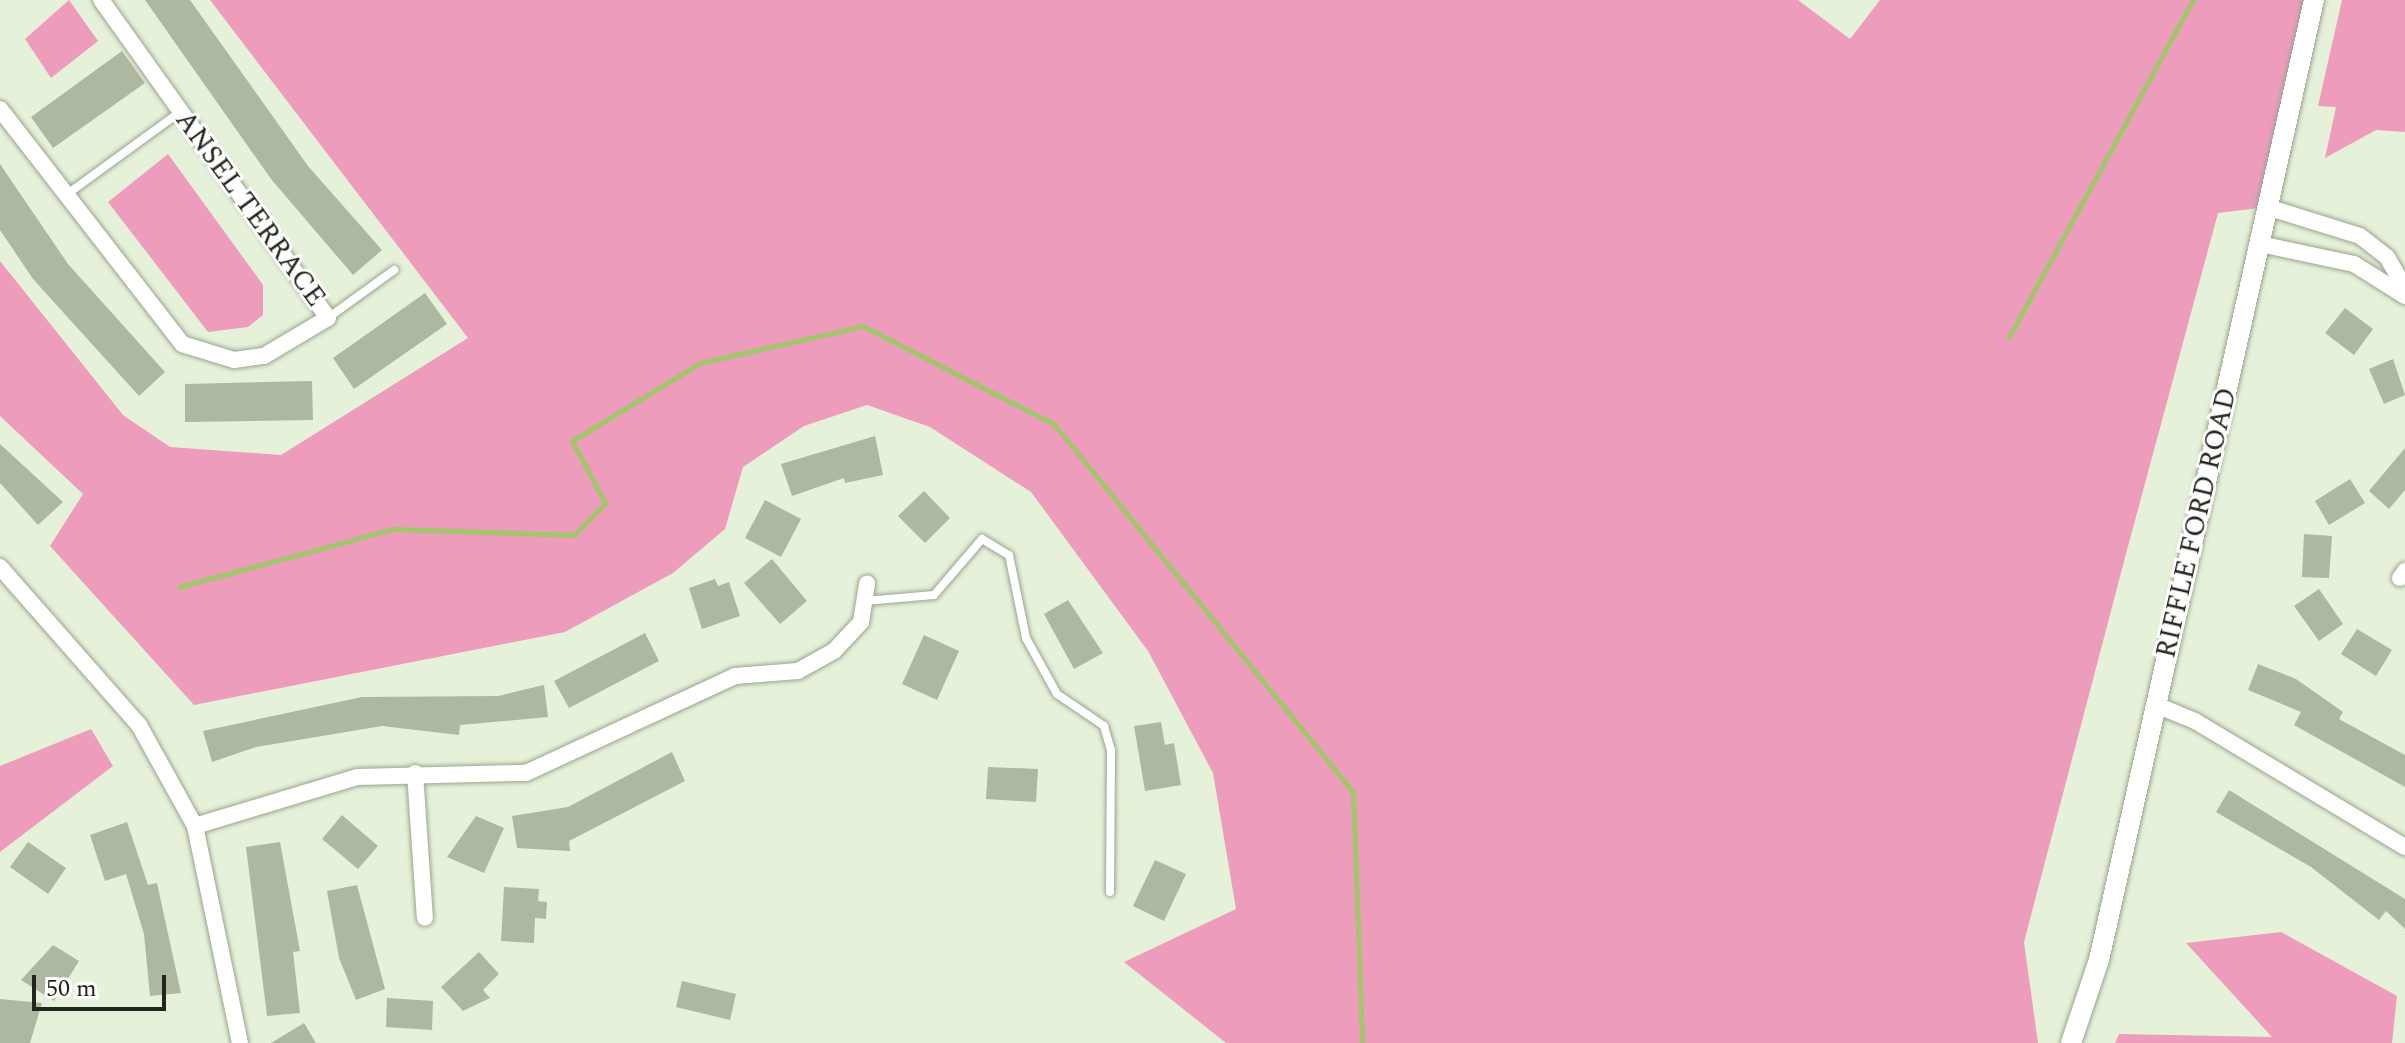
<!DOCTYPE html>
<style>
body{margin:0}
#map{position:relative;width:2405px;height:1043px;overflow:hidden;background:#e6f1d9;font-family:Spectral,serif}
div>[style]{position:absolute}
.green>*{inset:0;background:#ee9cbc}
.stream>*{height:5px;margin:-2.5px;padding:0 2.5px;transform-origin:2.5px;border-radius:2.5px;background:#a1c66c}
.building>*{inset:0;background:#adb8a1}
.roads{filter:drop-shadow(0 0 2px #9aa48e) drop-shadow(0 0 2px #9aa48e)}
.service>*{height:8px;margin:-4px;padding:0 4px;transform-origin:4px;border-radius:4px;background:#fff}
.minor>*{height:16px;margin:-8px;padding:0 8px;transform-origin:8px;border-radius:8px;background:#fff}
.tertiary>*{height:20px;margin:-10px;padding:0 10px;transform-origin:10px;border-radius:10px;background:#fff}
span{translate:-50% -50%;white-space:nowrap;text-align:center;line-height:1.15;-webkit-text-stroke:6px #fff;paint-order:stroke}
.street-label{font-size:28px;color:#22261d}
.scale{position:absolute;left:32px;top:975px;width:134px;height:36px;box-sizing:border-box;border:4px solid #22261d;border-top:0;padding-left:10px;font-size:24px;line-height:28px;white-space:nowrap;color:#22261d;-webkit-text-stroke:6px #fff;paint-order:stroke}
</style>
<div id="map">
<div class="green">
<div style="clip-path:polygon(69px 0,98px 41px,51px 78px,25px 39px)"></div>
<div style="clip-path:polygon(210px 0,1798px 0,1850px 39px,1880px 0,2314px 0,2267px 207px,2218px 213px,2127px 550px,2024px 942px,2038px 1043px,1226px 1043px,1124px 962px,1236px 909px,1213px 773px,1148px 651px,1031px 492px,930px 427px,867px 405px,804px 426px,743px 467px,725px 529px,673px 573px,565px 632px,194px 705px,50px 546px,83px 494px,0 416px,0 261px,123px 415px,170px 447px,281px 455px,468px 338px)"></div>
<div style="clip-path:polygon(2342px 0,2405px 0,2405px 132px,2376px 130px,2325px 158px,2336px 107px,2318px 106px)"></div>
<div style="clip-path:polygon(168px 154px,263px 285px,263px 315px,248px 327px,208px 332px,108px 202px)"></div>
<div style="clip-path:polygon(91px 729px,113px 766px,0 852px,0 766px)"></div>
<div style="clip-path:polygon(2281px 932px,2397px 996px,2392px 1043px,2115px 1043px,2119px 1034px,2272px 1037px,2186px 943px)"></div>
</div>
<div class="stream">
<div style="left:2009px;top:337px;width:384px;rotate:-61.4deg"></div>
<div style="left:179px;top:587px;width:222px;rotate:-15.2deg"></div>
<div style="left:393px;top:529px;width:181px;rotate:1.9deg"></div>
<div style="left:574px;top:535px;width:45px;rotate:-45.9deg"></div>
<div style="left:605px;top:503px;width:70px;rotate:-118deg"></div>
<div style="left:572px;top:441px;width:150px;rotate:-31.4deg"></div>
<div style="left:700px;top:363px;width:167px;rotate:-12.8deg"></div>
<div style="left:863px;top:326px;width:215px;rotate:27.2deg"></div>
<div style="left:1054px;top:424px;width:474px;rotate:50.9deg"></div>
<div style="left:1353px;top:792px;width:251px;rotate:87.9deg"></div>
</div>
<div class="building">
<div style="clip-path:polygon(145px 0,190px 0,308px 166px,382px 250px,353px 275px,271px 179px)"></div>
<div style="clip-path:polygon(122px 51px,145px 83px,53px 148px,31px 117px)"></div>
<div style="clip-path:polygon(0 164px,68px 264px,165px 372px,139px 396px,33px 279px,0 230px)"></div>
<div style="clip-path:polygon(425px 293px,447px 324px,354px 389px,333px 358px)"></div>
<div style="clip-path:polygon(2345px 308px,2373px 329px,2354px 355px,2325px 333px)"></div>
<div style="clip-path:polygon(2393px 359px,2405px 395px,2384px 404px,2369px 369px)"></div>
<div style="clip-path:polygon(312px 381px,313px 420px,185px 422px,185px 384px)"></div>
<div style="clip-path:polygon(875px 436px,883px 475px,845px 483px,844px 478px,792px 496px,781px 464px)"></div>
<div style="clip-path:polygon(0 444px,63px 502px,38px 525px,0 483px)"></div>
<div style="clip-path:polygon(2405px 448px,2405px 490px,2389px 509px,2369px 491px)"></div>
<div style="clip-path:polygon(2350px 479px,2365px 503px,2329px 525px,2315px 501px)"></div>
<div style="clip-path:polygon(924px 491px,950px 518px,925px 543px,898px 516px)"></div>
<div style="clip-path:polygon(765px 500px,801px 519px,781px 557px,745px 538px)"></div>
<div style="clip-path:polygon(2304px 534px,2332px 536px,2329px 578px,2302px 577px)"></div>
<div style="clip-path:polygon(772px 559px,807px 601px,780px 624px,744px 583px)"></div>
<div style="clip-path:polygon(715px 579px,718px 586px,729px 582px,740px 616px,702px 629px,689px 588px)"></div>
<div style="clip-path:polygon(2319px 589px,2343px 624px,2319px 641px,2294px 606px)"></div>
<div style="clip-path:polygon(1068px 600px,1103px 653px,1074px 669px,1044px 614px)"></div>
<div style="clip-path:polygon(2357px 629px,2392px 650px,2376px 676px,2341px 654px)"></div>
<div style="clip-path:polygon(645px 633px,659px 661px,569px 708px,554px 681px)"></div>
<div style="clip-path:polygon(924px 635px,959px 651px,937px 700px,902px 684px)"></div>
<div style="clip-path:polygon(2258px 664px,2296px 679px,2343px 712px,2339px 719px,2405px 755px,2405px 787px,2294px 725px,2301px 712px,2248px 690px)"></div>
<div style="clip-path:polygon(544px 685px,548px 717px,460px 725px,459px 735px,382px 726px,256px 747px,212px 762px,203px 731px,362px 697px,498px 696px)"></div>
<div style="clip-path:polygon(1161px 722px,1165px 745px,1174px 743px,1181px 785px,1145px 791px,1134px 726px)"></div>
<div style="clip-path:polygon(672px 752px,685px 781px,569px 841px,570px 851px,517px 848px,512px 816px,568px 807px)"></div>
<div style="clip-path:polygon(988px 767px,1038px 769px,1036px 802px,986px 799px)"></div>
<div style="clip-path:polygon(2229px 790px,2405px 899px,2405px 929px,2386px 911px,2379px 920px,2311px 867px,2216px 812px)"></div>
<div style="clip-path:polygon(342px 815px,378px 846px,358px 869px,322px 839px)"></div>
<div style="clip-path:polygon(476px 816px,504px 828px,484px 873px,447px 857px)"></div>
<div style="clip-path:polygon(127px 822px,148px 885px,157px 883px,181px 993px,150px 996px,144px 934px,126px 874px,105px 881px,90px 835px)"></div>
<div style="clip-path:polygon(28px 842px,66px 868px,48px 894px,10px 867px)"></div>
<div style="clip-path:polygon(280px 842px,300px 951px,293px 952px,300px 1013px,267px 1016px,246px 847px)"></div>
<div style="clip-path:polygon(1155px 860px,1186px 874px,1164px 921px,1133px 906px)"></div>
<div style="clip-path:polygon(357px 885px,385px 989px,356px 1000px,339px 958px,327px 891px)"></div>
<div style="clip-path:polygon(504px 887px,539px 889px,538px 901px,547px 902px,546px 919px,535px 918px,534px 943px,501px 941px)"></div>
<div style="clip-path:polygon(53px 945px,79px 961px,54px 1001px,21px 980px)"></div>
<div style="clip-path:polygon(479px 952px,499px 974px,483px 990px,490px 998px,463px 1011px,441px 987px)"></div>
<div style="clip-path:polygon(682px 981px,736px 994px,730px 1020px,676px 1007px)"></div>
<div style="clip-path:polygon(387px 998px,433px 1001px,432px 1030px,386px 1027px)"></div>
<div style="clip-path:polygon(0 999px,42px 1003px,30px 1043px,0 1043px)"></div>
<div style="clip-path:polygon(304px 1023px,316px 1043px,271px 1043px)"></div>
</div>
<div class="roads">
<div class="service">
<div style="left:66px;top:195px;width:141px;rotate:-36.1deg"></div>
<div style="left:328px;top:318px;width:82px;rotate:-36deg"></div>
<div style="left:865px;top:601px;width:69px;rotate:-5deg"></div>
<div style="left:934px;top:595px;width:74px;rotate:-49.4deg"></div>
<div style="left:982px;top:539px;width:31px;rotate:31deg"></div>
<div style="left:1009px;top:555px;width:85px;rotate:78.4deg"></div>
<div style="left:1026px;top:638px;width:64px;rotate:61deg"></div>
<div style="left:1057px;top:694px;width:57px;rotate:34.2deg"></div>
<div style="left:1104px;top:726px;width:25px;rotate:74deg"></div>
<div style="left:1111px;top:750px;width:142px;rotate:90.4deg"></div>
</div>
<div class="minor">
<div style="left:0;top:109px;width:297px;rotate:52.2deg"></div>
<div style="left:182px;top:344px;width:54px;rotate:17.1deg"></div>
<div style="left:234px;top:360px;width:30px;rotate:-8deg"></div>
<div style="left:264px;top:356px;width:74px;rotate:-30.7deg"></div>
<div style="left:328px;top:318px;width:391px;rotate:-125.5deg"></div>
<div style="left:2267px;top:207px;width:97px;rotate:17.3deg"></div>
<div style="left:2360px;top:236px;width:34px;rotate:38deg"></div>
<div style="left:2387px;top:257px;width:36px;rotate:60deg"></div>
<div style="left:2260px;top:244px;width:96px;rotate:12deg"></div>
<div style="left:2354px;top:264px;width:60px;rotate:32.1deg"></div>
<div style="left:0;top:567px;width:210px;rotate:48.7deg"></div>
<div style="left:139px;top:725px;width:115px;rotate:61deg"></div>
<div style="left:195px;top:826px;width:222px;rotate:78.3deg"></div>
<div style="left:2400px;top:578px;width:9px;rotate:-54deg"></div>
<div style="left:2156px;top:705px;width:42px;rotate:22.3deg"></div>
<div style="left:2195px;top:721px;width:245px;rotate:31deg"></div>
<div style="left:415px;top:773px;width:145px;rotate:86.1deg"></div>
<div style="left:195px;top:826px;width:169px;rotate:-16.8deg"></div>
<div style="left:357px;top:777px;width:169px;rotate:-1.4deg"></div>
<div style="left:526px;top:773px;width:230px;rotate:-24.9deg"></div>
<div style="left:735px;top:676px;width:63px;rotate:-4.5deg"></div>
<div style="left:798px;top:671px;width:41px;rotate:-29.1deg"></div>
<div style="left:834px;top:651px;width:40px;rotate:-47deg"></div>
<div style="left:861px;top:622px;width:39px;rotate:-81deg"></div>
</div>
<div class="tertiary">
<div style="left:2071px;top:1043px;width:88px;rotate:-71.4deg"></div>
<div style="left:2099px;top:960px;width:984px;rotate:-77.38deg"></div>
</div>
</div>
<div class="street-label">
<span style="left:250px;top:209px;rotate:54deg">ANSEL TERRACE</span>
<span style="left:2197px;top:523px;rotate:-77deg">RIFFLE FORD ROAD</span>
</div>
<div class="scale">50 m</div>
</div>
